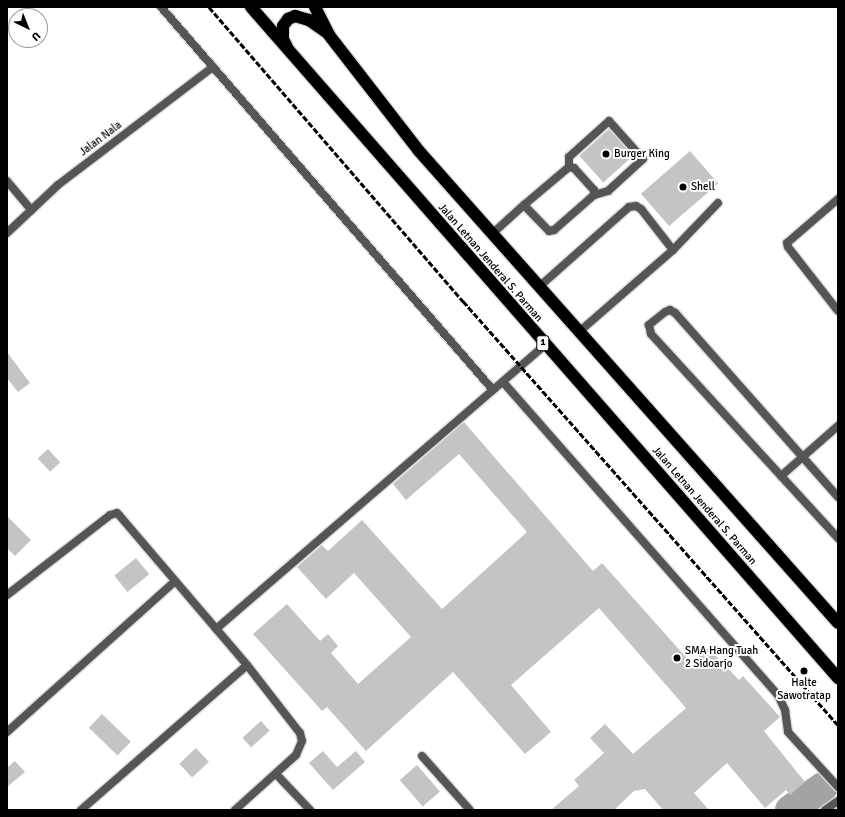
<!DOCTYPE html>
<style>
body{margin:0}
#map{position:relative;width:845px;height:817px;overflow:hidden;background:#fff;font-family:Signika,sans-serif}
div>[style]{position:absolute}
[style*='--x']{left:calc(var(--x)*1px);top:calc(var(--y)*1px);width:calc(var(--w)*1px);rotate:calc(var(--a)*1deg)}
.river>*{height:30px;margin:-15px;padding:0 15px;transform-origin:15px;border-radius:15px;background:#a3a3a3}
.building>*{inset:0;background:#c4c4c4;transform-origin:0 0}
.roads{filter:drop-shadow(1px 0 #dbdbdb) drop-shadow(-1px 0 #dbdbdb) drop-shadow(0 1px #dbdbdb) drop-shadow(0 -1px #dbdbdb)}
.lane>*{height:8px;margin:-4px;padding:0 4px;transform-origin:4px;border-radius:4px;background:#555}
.street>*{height:8px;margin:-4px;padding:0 4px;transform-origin:4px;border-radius:4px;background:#555}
.highway>*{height:12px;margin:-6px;padding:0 6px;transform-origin:6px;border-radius:6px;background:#000}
.rail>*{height:3px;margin-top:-1.5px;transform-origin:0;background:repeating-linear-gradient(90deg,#000 0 6px,transparent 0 8px)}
.dots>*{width:11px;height:11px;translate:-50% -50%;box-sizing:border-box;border:2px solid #fff;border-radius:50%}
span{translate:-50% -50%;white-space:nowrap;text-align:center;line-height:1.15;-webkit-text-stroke:4px #fff;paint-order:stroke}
.shield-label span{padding:1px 3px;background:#fff;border:1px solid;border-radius:3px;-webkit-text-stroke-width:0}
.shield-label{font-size:10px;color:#000;font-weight:700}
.street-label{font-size:11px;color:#000}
.poi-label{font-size:11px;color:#000}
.left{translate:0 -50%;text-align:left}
.frame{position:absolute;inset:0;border:8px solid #000;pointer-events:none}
.north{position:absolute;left:8px;top:8px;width:40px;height:40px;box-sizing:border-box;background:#fff;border:1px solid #999;border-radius:50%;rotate:137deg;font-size:11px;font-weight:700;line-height:16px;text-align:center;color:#000}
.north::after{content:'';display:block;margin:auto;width:14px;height:18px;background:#000;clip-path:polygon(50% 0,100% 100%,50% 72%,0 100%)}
</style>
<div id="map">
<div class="river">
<div style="--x:790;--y:810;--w:40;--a:-34.9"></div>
</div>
<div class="building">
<div style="left:609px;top:129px;width:36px;height:40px;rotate:48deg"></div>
<div style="left:690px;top:151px;width:43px;height:65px;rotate:49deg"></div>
<div style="clip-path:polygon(7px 352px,30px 383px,18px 392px,7px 378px)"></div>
<div style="clip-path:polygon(464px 422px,593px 571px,602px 563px,692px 664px,708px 648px,739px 680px,743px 676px,780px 717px,764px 731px,805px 782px,790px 795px,786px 790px,765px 808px,727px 763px,694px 793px,709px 810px,663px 810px,645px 789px,634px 791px,614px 810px,551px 810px,579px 786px,574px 780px,604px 753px,590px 738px,605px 724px,633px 754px,686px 708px,599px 608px,511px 685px,551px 732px,525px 754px,453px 672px,366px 751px,327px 707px,322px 711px,253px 634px,287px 604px,320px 641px,328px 634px,338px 646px,331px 653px,358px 684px,411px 637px,354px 573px,326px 599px,297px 567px,322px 545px,328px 551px,362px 520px,442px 609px,527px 532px,459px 454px,406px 500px,393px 484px)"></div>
<div style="left:48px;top:449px;width:18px;height:14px;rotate:47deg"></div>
<div style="clip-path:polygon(7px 516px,31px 540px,15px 556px,7px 548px)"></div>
<div style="left:136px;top:558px;width:21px;height:28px;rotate:51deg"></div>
<div style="left:102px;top:714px;width:40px;height:19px;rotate:44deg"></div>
<div style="left:261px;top:721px;width:13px;height:25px;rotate:48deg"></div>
<div style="left:196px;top:748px;width:19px;height:23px;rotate:47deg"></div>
<div style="clip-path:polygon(323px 751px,337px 767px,356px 751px,365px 762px,333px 790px,309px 763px)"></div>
<div style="clip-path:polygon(15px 761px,25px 772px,7px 787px,7px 768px)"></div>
<div style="left:417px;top:765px;width:35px;height:23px;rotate:49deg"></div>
</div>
<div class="roads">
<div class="lane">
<div style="--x:569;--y:167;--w:10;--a:-90"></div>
<div style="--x:569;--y:157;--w:54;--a:-42"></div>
<div style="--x:609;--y:121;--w:51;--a:48.2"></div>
<div style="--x:643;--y:159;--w:47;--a:137.6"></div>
<div style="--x:608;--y:191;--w:15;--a:164"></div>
<div style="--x:838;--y:199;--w:67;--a:139.2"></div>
<div style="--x:787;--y:243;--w:4;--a:76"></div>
<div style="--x:788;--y:247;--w:81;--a:52"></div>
<div style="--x:493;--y:233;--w:42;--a:-42.1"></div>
<div style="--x:524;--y:205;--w:59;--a:-40.2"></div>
<div style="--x:569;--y:167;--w:5;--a:11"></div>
<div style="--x:574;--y:168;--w:30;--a:48"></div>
<div style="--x:594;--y:190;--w:5;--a:90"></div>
<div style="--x:594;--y:195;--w:53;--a:138.8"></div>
<div style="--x:554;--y:230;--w:5;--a:169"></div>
<div style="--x:549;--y:231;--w:36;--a:-134"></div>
<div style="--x:673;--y:250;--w:65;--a:-46.2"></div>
<div style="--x:540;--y:286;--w:119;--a:-41.6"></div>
<div style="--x:629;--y:207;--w:7;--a:-8"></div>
<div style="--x:636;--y:206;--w:6;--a:31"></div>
<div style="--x:641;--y:209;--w:52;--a:52"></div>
<div style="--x:673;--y:250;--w:123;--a:138.9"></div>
<div style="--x:781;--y:476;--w:76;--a:-41.3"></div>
<div style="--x:838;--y:497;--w:246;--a:-131.5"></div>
<div style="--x:675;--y:313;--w:6;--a:-149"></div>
<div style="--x:670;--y:310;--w:5;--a:158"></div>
<div style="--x:665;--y:312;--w:21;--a:141"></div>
<div style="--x:649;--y:325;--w:9;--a:77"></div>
<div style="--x:651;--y:334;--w:277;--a:47.5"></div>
</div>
<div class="street">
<div style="--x:161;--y:7;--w:507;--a:49.08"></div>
<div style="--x:7;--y:181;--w:38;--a:50"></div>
<div style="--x:7;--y:233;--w:70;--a:-43.3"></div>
<div style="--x:58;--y:185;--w:195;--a:-37.3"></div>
<div style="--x:503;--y:382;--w:417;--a:48.7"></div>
<div style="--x:778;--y:695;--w:17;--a:65"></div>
<div style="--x:785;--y:710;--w:22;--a:82"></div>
<div style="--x:788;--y:732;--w:74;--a:47.7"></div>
<div style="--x:7;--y:595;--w:130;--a:-37.8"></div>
<div style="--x:110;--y:515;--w:7;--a:-16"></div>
<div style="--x:117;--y:513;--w:3;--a:45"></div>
<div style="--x:119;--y:515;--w:197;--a:49.5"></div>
<div style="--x:247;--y:665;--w:86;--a:52.1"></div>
<div style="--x:300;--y:733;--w:8;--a:76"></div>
<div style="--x:302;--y:741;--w:15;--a:113"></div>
<div style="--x:296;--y:755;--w:82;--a:138"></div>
<div style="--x:216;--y:629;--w:435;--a:-40.8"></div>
<div style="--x:7;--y:732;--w:226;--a:-41.9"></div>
<div style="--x:422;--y:756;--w:72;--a:48.4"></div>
<div style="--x:276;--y:774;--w:50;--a:46.6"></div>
<div style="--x:81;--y:810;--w:220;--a:-41.1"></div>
<div style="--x:825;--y:810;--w:16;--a:-35"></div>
</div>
<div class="highway">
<div style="--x:251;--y:7;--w:892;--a:48.82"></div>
<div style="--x:315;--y:7;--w:31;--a:63"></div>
<div style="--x:329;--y:35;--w:147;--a:52.2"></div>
<div style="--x:419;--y:151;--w:631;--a:48.4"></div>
<div style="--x:287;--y:47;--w:9;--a:-117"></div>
<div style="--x:283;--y:39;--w:13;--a:-90"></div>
<div style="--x:283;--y:26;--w:9;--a:-54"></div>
<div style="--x:288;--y:19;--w:8;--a:-23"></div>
<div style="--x:295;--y:16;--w:15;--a:16"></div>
<div style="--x:309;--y:20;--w:21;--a:35"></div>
</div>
</div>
<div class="rail">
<div style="--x:209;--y:7;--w:389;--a:49.2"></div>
<div style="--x:463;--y:301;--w:566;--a:48.51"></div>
</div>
<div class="dots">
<div style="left:606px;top:154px;background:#000"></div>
<div style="left:683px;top:187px;background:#000"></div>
<div style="left:677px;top:658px;background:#000"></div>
<div style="left:804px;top:671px;background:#000"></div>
</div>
<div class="shield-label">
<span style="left:543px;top:343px">1</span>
</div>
<div class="street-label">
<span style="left:101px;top:139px;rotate:-37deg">Jalan Nala</span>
<span style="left:490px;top:263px;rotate:49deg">Jalan Letnan Jenderal S. Parman</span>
<span style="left:704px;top:506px;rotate:49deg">Jalan Letnan Jenderal S. Parman</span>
</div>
<div class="poi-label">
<span class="left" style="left:614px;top:154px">Burger King</span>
<span class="left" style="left:691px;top:187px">Shell</span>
<span class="left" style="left:685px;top:658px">SMA Hang Tuah<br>2 Sidoarjo</span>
<span style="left:804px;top:690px">Halte<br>Sawotratap</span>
</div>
<div class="frame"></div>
<div class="north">U</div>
</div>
